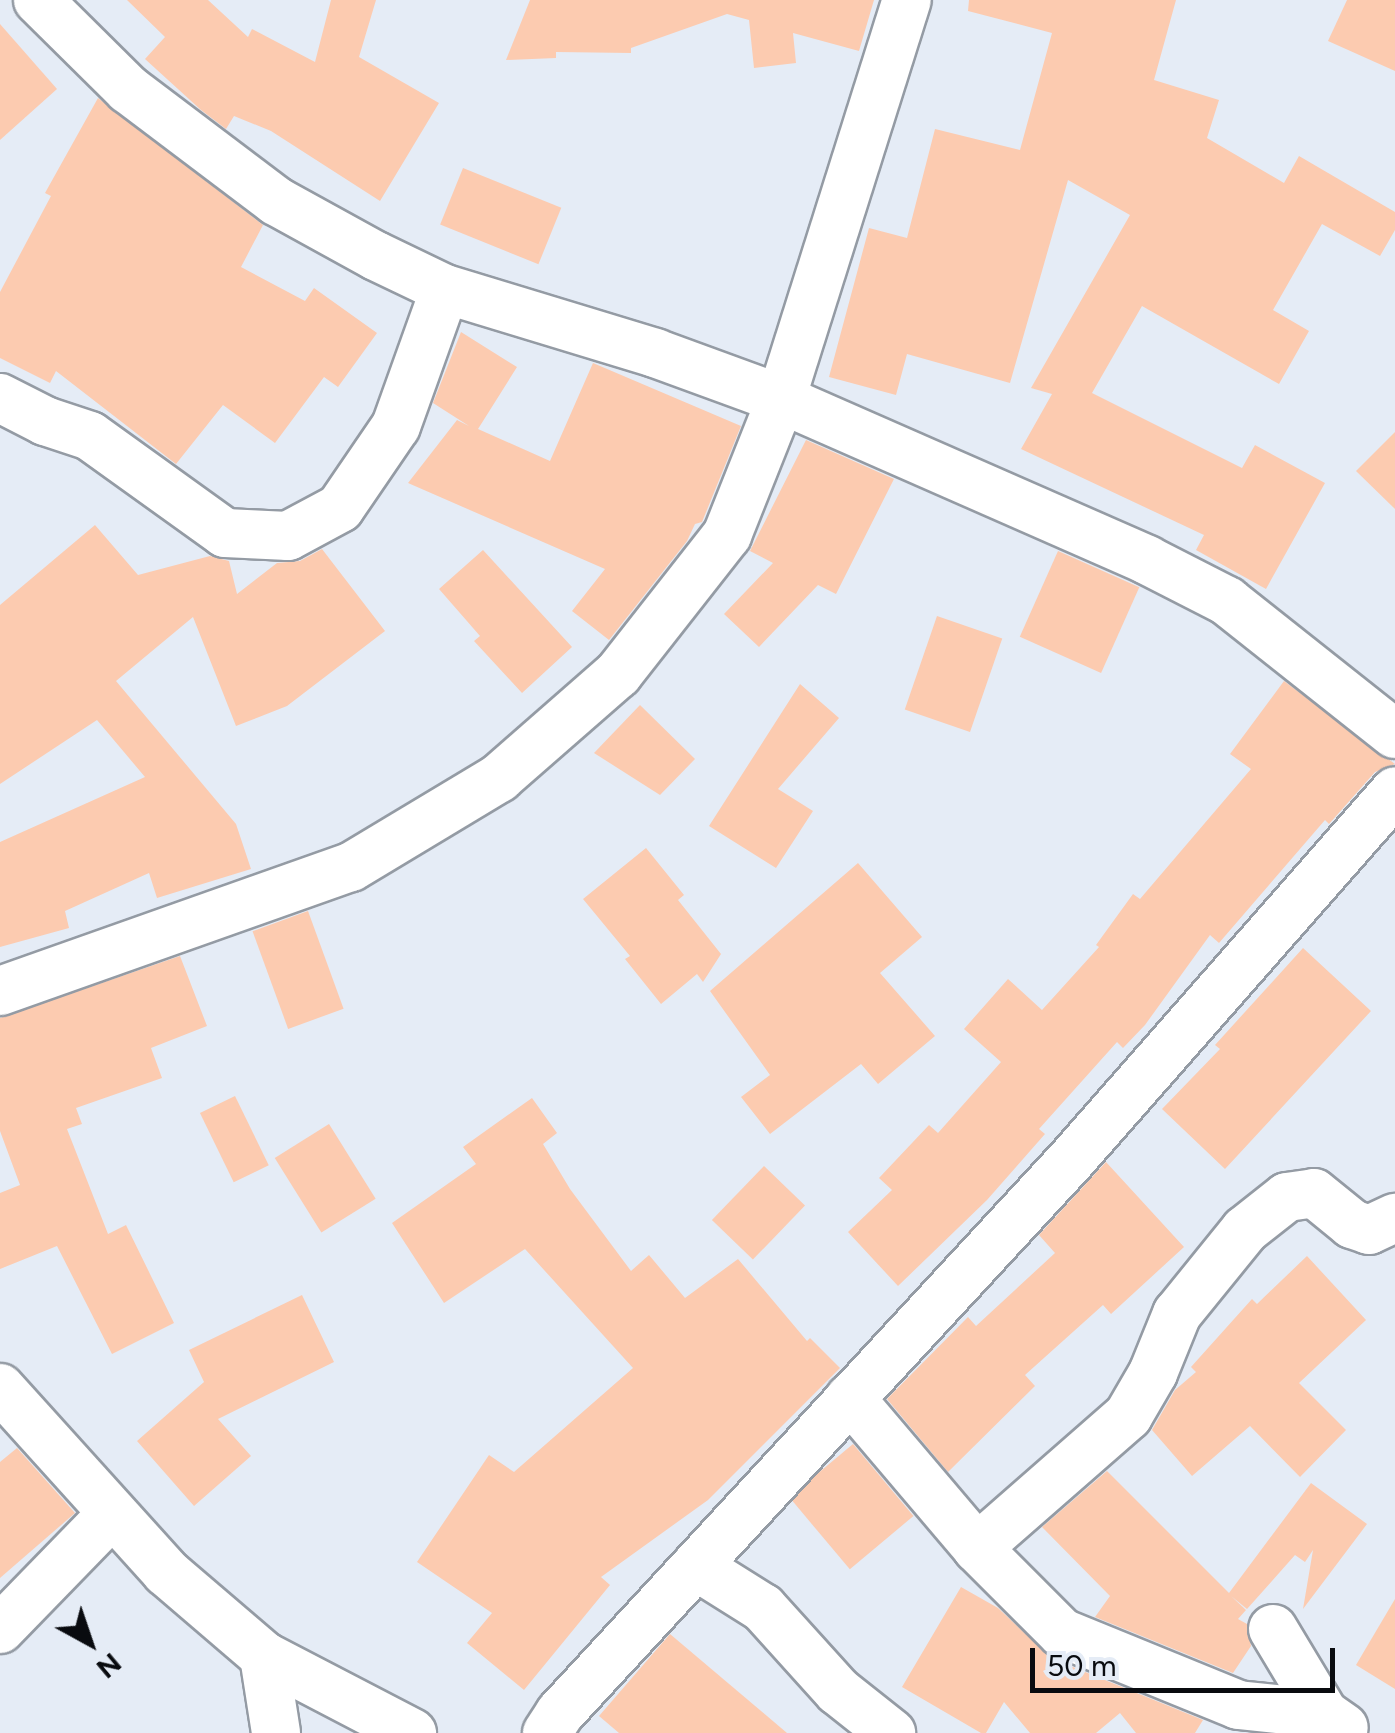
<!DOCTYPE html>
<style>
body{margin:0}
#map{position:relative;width:1395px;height:1733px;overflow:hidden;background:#e5ecf6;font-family:Figtree,sans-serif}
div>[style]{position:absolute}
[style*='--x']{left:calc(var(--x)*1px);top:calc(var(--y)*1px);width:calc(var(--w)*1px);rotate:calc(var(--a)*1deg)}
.building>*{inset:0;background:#fccbb0;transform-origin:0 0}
.roads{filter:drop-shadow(2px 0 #949ba4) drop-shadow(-2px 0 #949ba4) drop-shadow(0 2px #949ba4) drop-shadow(0 -2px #949ba4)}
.minor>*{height:48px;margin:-24px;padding:0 24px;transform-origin:24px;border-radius:24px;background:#fff}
span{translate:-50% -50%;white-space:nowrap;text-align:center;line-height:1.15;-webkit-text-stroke:8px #e5ecf6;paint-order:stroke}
.north{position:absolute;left:40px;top:1593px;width:100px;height:100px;-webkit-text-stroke:8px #e5ecf6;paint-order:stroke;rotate:140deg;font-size:28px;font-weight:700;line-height:40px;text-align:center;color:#090b0f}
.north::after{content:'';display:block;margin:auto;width:35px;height:45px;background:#090b0f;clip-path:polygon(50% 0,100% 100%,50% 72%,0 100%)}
.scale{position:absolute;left:1030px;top:1648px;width:305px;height:45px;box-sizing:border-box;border:5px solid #090b0f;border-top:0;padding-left:12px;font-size:30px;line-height:35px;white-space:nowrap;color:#090b0f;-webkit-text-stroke:8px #e5ecf6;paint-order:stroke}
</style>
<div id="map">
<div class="building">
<div style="clip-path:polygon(127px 0,208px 0,248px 37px,252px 29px,315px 62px,331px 0,376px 0,359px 57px,439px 103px,380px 201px,271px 131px,234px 116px,226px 129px,201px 110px,145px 59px,165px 37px)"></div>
<div style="clip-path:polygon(530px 0,874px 0,859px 51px,793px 33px,796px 63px,754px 68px,749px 20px,727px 14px,631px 48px,631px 53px,556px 52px,556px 58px,506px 60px)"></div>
<div style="clip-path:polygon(969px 0,1176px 0,1154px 80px,1219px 100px,1207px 138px,1284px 183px,1299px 156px,1395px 212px,1395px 230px,1380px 256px,1322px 224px,1273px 310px,1309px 331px,1279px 384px,1142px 306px,1092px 393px,1242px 468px,1255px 445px,1325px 483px,1266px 589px,1196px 550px,1204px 535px,1021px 449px,1052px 394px,1031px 388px,1130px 215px,1068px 180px,1010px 383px,907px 354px,896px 395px,829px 377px,869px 228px,907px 238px,935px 129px,1020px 150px,1052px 33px,968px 11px)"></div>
<div style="clip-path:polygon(1347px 0,1395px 0,1395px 71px,1328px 41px)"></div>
<div style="clip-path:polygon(0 24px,57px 89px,0 140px)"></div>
<div style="clip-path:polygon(98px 98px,263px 225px,241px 267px,305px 301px,314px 288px,377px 333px,338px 387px,324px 377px,275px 443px,223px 405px,176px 464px,56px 371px,50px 383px,0 358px,0 292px,51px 196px,45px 193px)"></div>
<div style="left:463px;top:168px;width:106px;height:61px;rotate:22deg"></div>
<div style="clip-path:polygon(461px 332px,517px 367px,478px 429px,550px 461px,593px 363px,741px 426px,702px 522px,695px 524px,687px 541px,609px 640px,572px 611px,605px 569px,408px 483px,457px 420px,469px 426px,433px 403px)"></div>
<div style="clip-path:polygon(1395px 432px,1395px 509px,1356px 471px)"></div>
<div style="clip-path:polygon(806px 440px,894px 479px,836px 594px,818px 585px,759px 647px,724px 614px,773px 563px,750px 551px)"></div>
<div style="clip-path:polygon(95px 525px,138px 575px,210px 556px,229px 561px,237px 594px,277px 563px,300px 561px,322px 549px,385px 631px,287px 706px,236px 726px,193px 617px,116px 681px,236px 824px,251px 869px,157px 898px,149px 873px,65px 911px,69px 928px,0 947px,0 842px,145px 777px,97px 720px,0 784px,0 605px)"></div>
<div style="clip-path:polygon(483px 550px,572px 647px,522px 693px,474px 641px,480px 636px,439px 589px)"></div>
<div style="left:1058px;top:551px;width:89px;height:94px;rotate:24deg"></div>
<div style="left:937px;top:616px;width:69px;height:99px;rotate:19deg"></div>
<div style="clip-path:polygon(1284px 681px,1395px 764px,1375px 772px,1329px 824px,1325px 820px,1219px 943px,1210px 935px,1145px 1025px,1123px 1048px,1117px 1042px,1039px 1129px,1045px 1134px,987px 1200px,898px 1286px,848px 1232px,892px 1190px,879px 1178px,929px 1125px,938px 1133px,1001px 1062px,964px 1029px,1008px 979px,1042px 1010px,1099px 947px,1096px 945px,1133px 894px,1140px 899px,1251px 769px,1230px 754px)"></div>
<div style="clip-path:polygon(800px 684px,839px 718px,778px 789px,813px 811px,776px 868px,709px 826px)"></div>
<div style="clip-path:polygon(640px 705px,695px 759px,660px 795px,594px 753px)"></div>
<div style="clip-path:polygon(646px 848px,684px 895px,678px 900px,721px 954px,703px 982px,697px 974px,661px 1004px,625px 959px,630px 956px,583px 899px)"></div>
<div style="clip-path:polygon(858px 863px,922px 937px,880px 973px,935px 1036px,878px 1084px,861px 1064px,770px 1134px,741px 1097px,770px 1075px,710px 991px)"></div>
<div style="left:308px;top:911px;width:104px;height:59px;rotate:70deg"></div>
<div style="clip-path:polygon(1303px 948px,1371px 1011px,1225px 1169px,1162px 1109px,1220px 1049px,1215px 1045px)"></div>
<div style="clip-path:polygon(180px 956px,207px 1026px,151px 1048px,162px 1078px,76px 1108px,82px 1124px,67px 1129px,108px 1234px,126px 1225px,174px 1323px,112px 1354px,57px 1246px,0 1269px,0 1193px,20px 1185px,0 1131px,0 1018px)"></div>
<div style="left:235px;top:1096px;width:77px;height:39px;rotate:64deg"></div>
<div style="clip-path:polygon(532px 1098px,557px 1133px,543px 1144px,570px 1189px,631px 1271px,649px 1255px,685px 1298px,738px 1259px,807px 1341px,810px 1338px,840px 1368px,708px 1500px,601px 1577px,610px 1585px,524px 1690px,467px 1643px,492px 1613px,417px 1562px,489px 1455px,514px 1472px,633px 1368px,525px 1249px,444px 1303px,392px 1223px,476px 1164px,463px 1147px)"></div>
<div style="left:329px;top:1124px;width:88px;height:64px;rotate:58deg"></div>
<div style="clip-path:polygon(1106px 1162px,1184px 1247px,1111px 1314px,1103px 1305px,1025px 1375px,1035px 1386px,948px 1472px,887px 1399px,968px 1317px,976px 1326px,1055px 1253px,1039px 1235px)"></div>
<div style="left:764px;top:1166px;width:57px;height:75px;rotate:44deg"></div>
<div style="clip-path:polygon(1307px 1256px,1366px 1320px,1299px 1383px,1346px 1430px,1300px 1477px,1250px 1426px,1192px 1476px,1152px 1430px,1175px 1390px,1196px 1372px,1191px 1367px,1252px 1299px,1257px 1304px)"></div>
<div style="clip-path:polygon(302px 1295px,334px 1362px,218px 1419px,251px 1456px,194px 1506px,137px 1441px,204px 1382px,189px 1350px)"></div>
<div style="left:853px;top:1444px;width:94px;height:83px;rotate:50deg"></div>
<div style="clip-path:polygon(17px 1448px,75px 1513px,0 1578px,0 1462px)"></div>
<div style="clip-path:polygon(1107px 1471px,1229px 1593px,1311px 1483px,1367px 1524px,1303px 1609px,1313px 1550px,1305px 1562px,1295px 1555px,1247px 1609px,1231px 1596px,1246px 1610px,1238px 1619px,1247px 1624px,1251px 1646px,1233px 1673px,1095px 1617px,1110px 1596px,1042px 1527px)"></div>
<div style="clip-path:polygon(961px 1587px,998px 1608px,1051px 1658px,1203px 1720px,1195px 1733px,1136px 1733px,1120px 1713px,1096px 1733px,1030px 1733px,1004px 1702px,986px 1733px,981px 1733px,902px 1687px)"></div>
<div style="clip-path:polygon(1395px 1599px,1395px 1689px,1356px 1665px)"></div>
<div style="clip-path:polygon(670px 1634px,787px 1733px,619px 1733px,599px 1716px)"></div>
</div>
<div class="roads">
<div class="minor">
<div style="--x:38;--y:0;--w:127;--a:44.7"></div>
<div style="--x:128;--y:89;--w:186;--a:37.1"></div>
<div style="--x:276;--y:201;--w:114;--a:28.8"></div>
<div style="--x:376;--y:256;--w:76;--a:25.6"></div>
<div style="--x:445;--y:289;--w:220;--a:16.9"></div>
<div style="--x:655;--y:353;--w:134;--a:20.1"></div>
<div style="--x:781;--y:399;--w:400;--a:23.7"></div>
<div style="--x:1147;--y:560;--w:90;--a:27.1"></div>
<div style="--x:1227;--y:601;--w:214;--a:38.4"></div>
<div style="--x:0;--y:398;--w:51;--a:27.1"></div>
<div style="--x:45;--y:421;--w:47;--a:18.4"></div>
<div style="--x:90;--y:436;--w:166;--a:35.7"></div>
<div style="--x:225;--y:533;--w:63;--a:2.7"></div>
<div style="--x:288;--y:536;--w:59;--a:-28.3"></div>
<div style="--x:340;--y:508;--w:99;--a:-55.7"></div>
<div style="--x:396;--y:426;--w:145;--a:-70.3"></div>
<div style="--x:0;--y:991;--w:372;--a:-19.5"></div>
<div style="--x:351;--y:867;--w:173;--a:-31"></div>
<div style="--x:499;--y:778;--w:158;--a:-41.2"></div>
<div style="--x:618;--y:674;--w:177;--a:-51.9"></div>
<div style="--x:727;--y:535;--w:146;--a:-68.3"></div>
<div style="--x:781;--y:399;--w:418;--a:-72.5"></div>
<div style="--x:0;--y:1388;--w:248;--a:47.9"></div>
<div style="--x:166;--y:1572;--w:129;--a:40.6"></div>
<div style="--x:264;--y:1656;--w:167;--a:27.5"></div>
<div style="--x:850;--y:1398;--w:197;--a:49.7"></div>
<div style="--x:977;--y:1548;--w:120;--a:45"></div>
<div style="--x:1062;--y:1633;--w:190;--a:22.2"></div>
<div style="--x:1238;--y:1705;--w:86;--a:6"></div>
<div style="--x:977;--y:1548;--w:201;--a:-41.2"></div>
<div style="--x:1128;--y:1416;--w:50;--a:-59.8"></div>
<div style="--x:1153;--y:1373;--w:64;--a:-67.9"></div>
<div style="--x:1177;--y:1314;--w:108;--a:-51"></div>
<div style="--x:1245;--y:1230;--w:53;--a:-38.2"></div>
<div style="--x:1287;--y:1197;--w:27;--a:-8"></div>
<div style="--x:1314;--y:1193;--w:49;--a:39.2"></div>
<div style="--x:1352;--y:1224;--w:18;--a:19"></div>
<div style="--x:1369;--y:1230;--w:29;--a:-25"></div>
<div style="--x:696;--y:1566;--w:79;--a:32.1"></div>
<div style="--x:763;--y:1608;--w:112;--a:47.9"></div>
<div style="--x:838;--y:1691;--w:68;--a:38.4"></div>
<div style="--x:0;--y:1629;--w:161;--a:-45.8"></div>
<div style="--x:1273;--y:1629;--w:99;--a:59"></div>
<div style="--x:1324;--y:1714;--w:24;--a:35"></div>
<div style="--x:264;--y:1656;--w:78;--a:81.1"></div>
<div style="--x:547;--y:1733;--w:24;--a:-57"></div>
<div style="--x:560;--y:1713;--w:756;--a:-47.25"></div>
<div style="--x:1073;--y:1158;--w:488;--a:-48.7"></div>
</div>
</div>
<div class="north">N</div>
<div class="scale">50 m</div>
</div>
